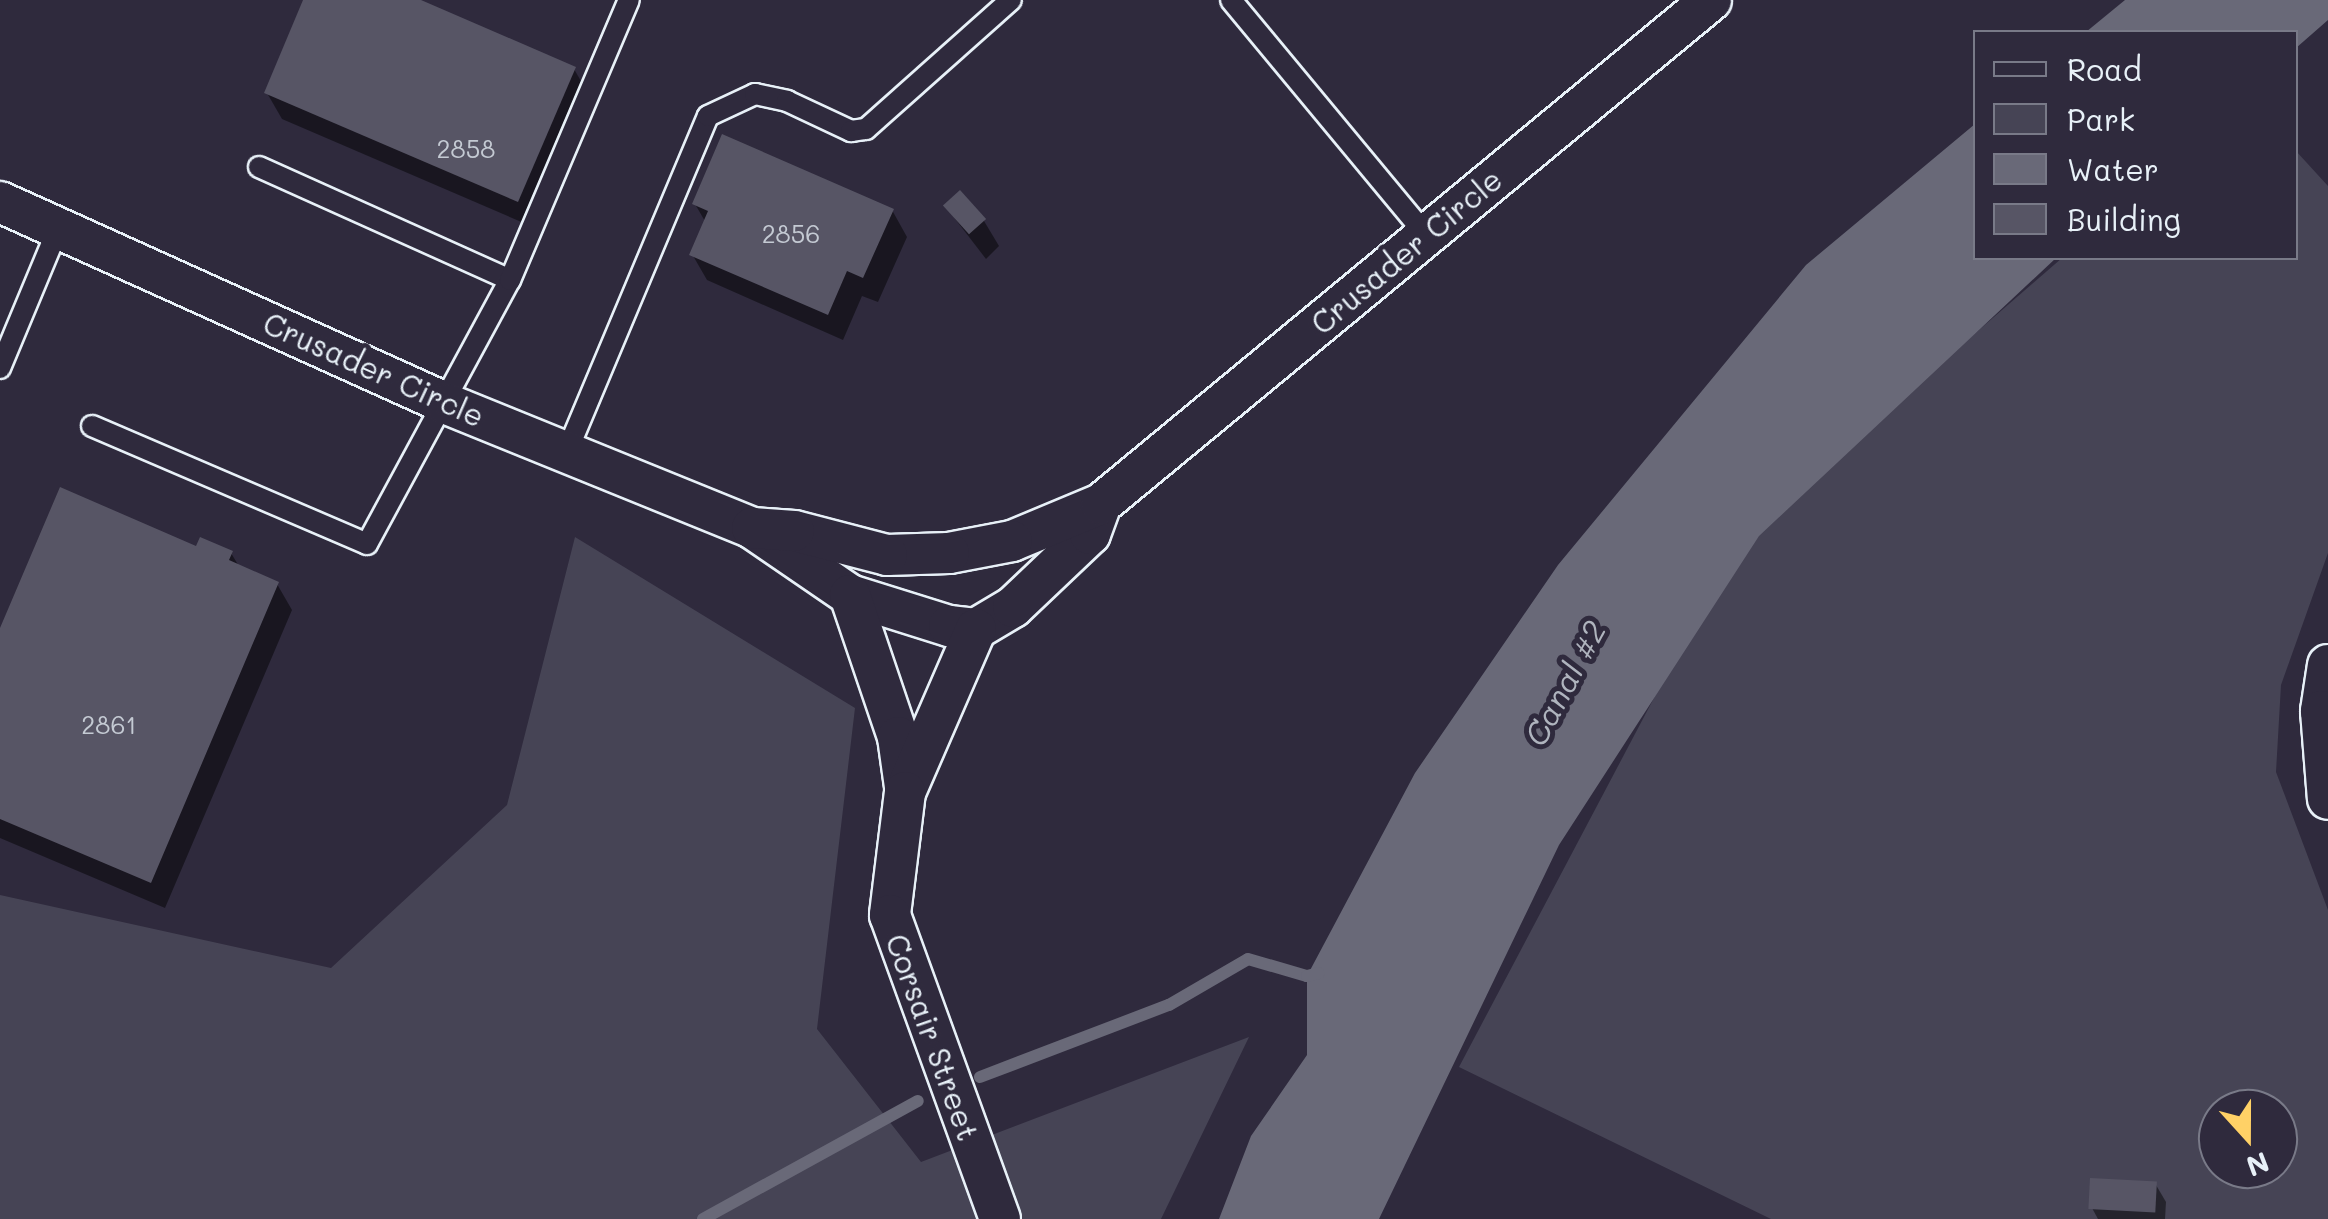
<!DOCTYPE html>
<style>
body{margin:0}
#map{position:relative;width:2328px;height:1219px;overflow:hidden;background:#2f2a3d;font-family:Mali,sans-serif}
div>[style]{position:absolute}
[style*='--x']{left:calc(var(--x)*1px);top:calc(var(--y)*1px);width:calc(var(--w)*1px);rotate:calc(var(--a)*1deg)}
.green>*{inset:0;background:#464455}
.water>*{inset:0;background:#696978}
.shadow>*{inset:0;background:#0007}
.stream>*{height:12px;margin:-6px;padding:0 6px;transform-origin:6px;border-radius:6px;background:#696978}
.building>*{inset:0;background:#575565;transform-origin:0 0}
.roads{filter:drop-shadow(2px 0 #e8f1f8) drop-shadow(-2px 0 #e8f1f8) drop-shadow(0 2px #e8f1f8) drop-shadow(0 -2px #e8f1f8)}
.service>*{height:20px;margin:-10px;padding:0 10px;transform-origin:10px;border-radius:10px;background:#2f2a3d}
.minor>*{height:40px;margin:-20px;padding:0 20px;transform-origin:20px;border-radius:20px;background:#2f2a3d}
span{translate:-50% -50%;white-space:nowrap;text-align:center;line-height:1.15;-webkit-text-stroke:10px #2f2a3d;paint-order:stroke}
.number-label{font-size:25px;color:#c4cad3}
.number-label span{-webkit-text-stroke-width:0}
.street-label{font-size:30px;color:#e8f1f8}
.water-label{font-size:32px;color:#afb4be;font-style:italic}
.legend{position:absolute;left:1973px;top:30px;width:325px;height:230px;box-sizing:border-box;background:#2f2a3d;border:2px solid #797a88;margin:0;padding:12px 18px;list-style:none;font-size:30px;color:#e8f1f8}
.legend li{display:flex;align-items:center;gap:20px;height:50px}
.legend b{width:50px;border:2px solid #797a88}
.north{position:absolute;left:2198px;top:1089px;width:100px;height:100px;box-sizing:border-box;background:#2f2a3d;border:2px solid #797a88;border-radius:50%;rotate:159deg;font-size:28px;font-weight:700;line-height:40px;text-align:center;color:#e8f1f8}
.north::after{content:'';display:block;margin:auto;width:35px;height:45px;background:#ffd166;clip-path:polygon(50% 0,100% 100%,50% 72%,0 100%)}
</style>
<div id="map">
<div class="green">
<div style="clip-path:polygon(evenodd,2296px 151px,2328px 186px,2328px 553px,2281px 685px,2276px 772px,2328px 910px,2328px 1219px,1771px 1219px,1459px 1067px,1738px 539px,2062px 258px,2296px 258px,2296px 151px,2218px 1109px,2278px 1109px,2278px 1169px,2218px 1169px,2218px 1109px)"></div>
<div style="clip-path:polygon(575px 537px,855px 708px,817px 1029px,921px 1162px,1249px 1037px,1161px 1219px,0 1219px,0 895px,331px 968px,507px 805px)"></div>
</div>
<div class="water">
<div style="clip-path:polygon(2125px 0,2328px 0,2328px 20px,2296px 48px,2296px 32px,2086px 32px)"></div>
<div style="clip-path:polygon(1975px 124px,1976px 258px,2056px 258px,1759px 536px,1559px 845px,1379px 1219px,1219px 1219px,1251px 1136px,1307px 1055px,1307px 976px,1415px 773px,1558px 565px,1806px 265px)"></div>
</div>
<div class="shadow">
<div style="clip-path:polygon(306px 0,415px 0,574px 69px,589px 95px,533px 227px,282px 119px,267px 93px)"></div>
<div style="clip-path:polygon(695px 204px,892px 210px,907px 237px,878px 302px,862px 296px,843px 340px,707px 280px,692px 254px,706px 223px)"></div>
<div style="clip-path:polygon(946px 207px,984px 221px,999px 246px,986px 259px)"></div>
<div style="clip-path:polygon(197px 549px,231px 553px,240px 568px,277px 584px,292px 610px,165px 908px,0 838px,0 634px)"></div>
<div style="clip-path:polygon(2156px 1185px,2166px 1202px,2165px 1219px,2098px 1219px,2092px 1208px)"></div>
</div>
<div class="stream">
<div style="--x:980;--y:1077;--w:202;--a:-20.9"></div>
<div style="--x:1169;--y:1005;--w:91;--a:-30.2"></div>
<div style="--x:1248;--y:959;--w:61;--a:16.1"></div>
<div style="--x:1307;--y:976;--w:12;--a:-14"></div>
<div style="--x:703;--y:1219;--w:245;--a:-28.8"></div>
</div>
<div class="building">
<div style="clip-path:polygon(303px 0,421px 0,576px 67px,518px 202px,264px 93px)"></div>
<div style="clip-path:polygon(722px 134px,894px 209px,863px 278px,847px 271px,828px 315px,689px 255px,708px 211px,692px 204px)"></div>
<div style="left:960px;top:190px;width:39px;height:23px;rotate:48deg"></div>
<div style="clip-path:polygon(60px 487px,196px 546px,200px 537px,233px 551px,229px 560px,279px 582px,151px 883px,0 819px,0 628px)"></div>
<div style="left:2090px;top:1178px;width:67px;height:31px;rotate:3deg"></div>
</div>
<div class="roads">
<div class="service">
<div style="--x:1231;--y:0;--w:305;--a:50.3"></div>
<div style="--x:259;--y:167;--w:275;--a:24.2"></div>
<div style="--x:0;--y:368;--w:154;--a:-67.4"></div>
<div style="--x:92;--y:426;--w:299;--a:23.2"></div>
<div style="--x:367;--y:544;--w:300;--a:-61.6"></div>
<div style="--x:510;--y:280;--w:304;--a:-67"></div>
<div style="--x:568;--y:449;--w:361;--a:-67.2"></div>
<div style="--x:708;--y:116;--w:52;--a:-25.1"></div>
<div style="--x:755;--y:94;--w:33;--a:12"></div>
<div style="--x:787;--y:101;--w:71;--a:25.1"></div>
<div style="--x:851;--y:131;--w:15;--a:-8"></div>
<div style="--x:866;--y:129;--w:194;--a:-41.7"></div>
</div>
<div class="minor">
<div style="--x:0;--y:202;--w:491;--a:24.3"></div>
<div style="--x:447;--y:404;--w:329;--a:22.1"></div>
<div style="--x:752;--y:528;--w:119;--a:34.4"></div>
<div style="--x:850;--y:595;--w:104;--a:17.4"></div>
<div style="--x:949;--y:626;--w:27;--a:6"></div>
<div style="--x:976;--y:629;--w:43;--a:-30.7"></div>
<div style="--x:1013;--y:607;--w:106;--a:-43.5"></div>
<div style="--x:1090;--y:534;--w:32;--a:-70"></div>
<div style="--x:1101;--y:504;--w:96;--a:157.4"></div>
<div style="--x:1012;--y:541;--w:64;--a:169.2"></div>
<div style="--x:949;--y:553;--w:62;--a:178.2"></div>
<div style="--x:887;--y:555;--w:96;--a:-165.5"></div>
<div style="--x:794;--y:531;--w:42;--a:-175.9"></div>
<div style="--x:1101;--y:504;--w:791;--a:-39.56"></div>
<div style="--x:850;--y:595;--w:150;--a:71.3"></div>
<div style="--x:898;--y:737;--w:50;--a:82"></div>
<div style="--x:976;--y:629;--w:178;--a:113.5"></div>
<div style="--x:905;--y:792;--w:124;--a:97"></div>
<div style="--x:890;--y:915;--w:323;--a:70.1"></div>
<div style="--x:2328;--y:665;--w:47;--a:98.7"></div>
<div style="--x:2321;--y:711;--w:88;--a:85.5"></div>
</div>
</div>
<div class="number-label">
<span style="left:466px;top:148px">2858</span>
<span style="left:791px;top:233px">2856</span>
<span style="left:109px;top:724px">2861</span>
</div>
<div class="street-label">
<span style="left:1406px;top:251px;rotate:-40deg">Crusader Circle</span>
<span style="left:374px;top:369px;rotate:24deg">Crusader Circle</span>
<span style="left:933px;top:1037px;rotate:70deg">Corsair Street</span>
</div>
<div class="water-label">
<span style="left:1564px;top:683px;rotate:-62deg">Canal #2</span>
</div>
<ul class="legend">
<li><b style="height:12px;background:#2f2a3d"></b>Road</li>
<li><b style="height:28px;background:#464455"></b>Park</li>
<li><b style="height:28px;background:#696978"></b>Water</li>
<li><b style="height:28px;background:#575565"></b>Building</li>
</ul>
<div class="north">N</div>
</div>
